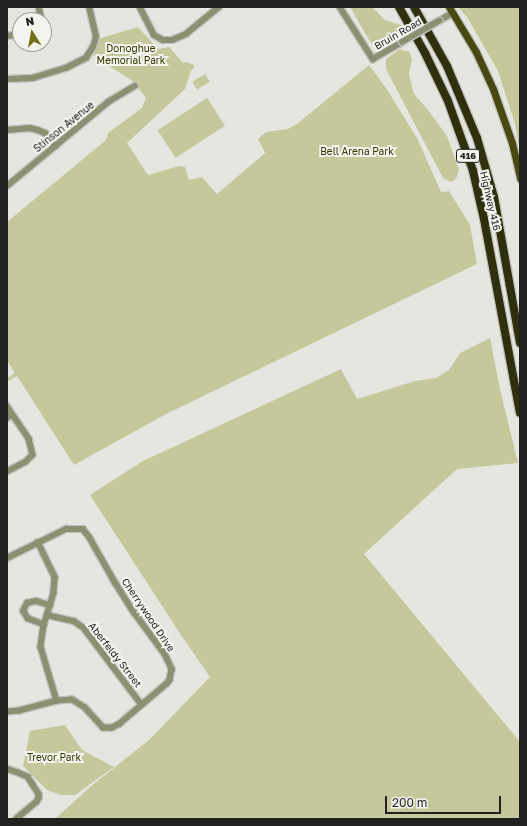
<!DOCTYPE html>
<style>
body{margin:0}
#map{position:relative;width:527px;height:826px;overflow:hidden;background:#e6e6e1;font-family:"Golos Text",sans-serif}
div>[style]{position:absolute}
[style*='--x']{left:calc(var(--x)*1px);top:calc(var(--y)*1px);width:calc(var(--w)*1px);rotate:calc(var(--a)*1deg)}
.green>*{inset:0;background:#c5c89b;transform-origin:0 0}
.roads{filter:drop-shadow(1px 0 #c3c3be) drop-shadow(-1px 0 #c3c3be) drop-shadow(0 1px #c3c3be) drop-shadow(0 -1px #c3c3be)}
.minor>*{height:5.5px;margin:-2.75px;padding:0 2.75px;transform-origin:2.75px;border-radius:2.75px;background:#8d8f73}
.major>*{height:7px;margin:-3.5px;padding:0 3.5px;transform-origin:3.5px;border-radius:3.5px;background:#474910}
.highway>*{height:8px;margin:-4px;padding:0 4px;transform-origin:4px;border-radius:4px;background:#2e2f0c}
.bridges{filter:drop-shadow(1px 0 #c3c3be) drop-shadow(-1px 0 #c3c3be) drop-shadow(0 1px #c3c3be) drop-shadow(0 -1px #c3c3be)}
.minor-bridge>*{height:5.5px;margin:-2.75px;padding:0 2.75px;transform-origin:2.75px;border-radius:2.75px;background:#8d8f73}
span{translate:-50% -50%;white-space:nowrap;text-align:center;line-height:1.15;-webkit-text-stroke:4px #f3f4ee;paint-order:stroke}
.shield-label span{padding:1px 3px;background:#f3f4ee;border:1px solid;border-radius:3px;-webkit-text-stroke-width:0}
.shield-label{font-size:9px;color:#21211f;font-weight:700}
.street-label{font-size:10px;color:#21211f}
.park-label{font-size:10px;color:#353600}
.frame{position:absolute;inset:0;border:8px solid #21211f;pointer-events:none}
.north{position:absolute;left:12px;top:12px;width:40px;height:40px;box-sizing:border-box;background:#f3f4ee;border:1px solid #9fa09b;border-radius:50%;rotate:349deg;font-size:11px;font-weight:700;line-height:16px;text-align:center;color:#21211f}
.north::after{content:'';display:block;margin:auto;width:14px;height:18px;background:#6f7116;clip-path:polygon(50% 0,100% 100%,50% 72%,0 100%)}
.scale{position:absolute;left:385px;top:796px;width:116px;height:18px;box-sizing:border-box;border:2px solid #21211f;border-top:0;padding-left:5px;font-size:12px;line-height:14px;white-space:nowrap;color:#21211f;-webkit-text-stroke:3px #f3f4ee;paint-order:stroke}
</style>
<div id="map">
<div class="green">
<div style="clip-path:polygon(350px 7px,372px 7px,385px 20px,401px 25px,403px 29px,402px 33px,396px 38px,379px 46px,372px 45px)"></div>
<div style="clip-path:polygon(458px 7px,520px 7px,520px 152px,515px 124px,498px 71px,467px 17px)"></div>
<div style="clip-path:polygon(138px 27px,158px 49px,169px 47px,183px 63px,186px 62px,194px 65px,194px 67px,191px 71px,185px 89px,127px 143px,148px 175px,179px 166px,185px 167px,189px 180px,202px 177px,217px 194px,265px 153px,258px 139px,266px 132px,288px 129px,297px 124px,369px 65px,386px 88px,417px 138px,441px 192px,449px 191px,470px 225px,477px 264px,166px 414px,74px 465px,17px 376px,7px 382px,7px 378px,15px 373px,7px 361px,7px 222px,106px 140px,108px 133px,142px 108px,146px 98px,133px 81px,96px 58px,92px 52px,98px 39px)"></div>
<div style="clip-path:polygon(400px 49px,404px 51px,409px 51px,412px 59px,409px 74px,414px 94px,428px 110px,447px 136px,459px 170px,456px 179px,451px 182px,443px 178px,386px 69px,386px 59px)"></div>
<div style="left:205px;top:74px;width:9px;height:15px;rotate:58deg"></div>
<div style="left:207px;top:98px;width:33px;height:59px;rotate:57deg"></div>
<div style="clip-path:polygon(490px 338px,500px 389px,518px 463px,457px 469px,364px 554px,520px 742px,520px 819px,55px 819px,90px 787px,149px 740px,210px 677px,181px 635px,90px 495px,143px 461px,341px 369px,357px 399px,415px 381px,436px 378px,449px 370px,460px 353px)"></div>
<div style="clip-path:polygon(65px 725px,82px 750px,114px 767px,75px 795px,61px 795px,47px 790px,23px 766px,30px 731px)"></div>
</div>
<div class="roads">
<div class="minor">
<div style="--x:39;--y:7;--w:13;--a:77"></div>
<div style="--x:140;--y:7;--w:31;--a:63"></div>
<div style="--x:154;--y:35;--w:10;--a:29"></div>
<div style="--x:163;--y:40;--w:9;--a:0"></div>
<div style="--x:172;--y:40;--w:15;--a:-23"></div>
<div style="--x:186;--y:34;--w:43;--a:-39.3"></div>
<div style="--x:340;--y:7;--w:62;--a:57.6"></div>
<div style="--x:373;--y:59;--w:34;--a:-30"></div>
<div style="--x:439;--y:21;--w:16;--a:-30"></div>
<div style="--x:7;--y:36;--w:13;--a:-9"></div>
<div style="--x:7;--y:79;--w:26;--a:-2"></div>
<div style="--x:33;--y:78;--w:34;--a:-17"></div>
<div style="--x:66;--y:68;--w:22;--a:-27"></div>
<div style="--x:86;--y:58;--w:13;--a:-58"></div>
<div style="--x:93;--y:47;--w:10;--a:-73"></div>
<div style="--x:96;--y:37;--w:31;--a:-103"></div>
<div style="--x:7;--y:130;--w:23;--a:-5"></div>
<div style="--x:30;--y:128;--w:8;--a:14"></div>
<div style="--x:38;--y:130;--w:8;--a:23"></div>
<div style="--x:45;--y:133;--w:17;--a:50"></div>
<div style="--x:7;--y:186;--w:131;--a:-39.7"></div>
<div style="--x:108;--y:102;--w:31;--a:-31"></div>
<div style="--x:7;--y:406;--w:40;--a:56"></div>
<div style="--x:29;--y:439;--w:16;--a:76"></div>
<div style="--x:33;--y:455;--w:10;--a:135"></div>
<div style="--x:26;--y:462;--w:21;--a:152"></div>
<div style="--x:7;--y:418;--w:6;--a:-31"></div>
<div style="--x:38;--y:542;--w:39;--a:64"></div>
<div style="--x:55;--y:577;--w:16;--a:94"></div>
<div style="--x:54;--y:593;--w:34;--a:107"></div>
<div style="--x:44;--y:625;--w:22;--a:98"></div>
<div style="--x:41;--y:647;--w:56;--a:73.5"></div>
<div style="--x:7;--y:558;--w:66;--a:-26.2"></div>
<div style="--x:66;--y:529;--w:17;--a:0"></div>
<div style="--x:83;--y:529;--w:11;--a:52"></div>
<div style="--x:90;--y:538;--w:51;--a:60.4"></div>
<div style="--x:115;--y:582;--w:36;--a:58"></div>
<div style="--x:134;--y:612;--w:52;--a:53.6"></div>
<div style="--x:165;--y:654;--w:17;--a:65"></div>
<div style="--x:172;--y:669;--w:11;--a:100"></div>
<div style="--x:170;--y:680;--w:5;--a:127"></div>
<div style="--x:167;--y:684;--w:62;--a:139.6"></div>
<div style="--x:120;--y:724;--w:9;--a:153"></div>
<div style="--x:112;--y:728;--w:9;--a:180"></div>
<div style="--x:103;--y:728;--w:27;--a:-132"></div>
<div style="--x:85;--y:708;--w:15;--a:-148"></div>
<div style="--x:72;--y:700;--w:15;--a:176"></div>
<div style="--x:57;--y:701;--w:38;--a:165"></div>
<div style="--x:20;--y:711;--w:13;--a:176"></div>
<div style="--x:47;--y:615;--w:28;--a:13"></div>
<div style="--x:74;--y:621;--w:12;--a:35"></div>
<div style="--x:84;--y:628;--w:96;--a:53"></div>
<div style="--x:44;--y:625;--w:17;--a:-159"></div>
<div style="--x:28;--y:619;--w:9;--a:-122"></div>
<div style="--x:23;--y:611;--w:9;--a:-63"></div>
<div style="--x:27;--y:603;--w:9;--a:-13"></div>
<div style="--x:36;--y:601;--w:15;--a:16"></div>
<div style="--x:7;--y:769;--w:10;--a:17"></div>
<div style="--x:17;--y:772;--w:12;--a:24"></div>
<div style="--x:28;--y:777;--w:20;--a:57"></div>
<div style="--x:39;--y:794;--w:4;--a:90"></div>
<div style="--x:39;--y:798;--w:4;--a:117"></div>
<div style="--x:37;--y:802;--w:26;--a:140"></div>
</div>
<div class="major">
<div style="--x:449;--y:7;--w:52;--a:59"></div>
<div style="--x:476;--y:52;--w:41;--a:65.3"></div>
<div style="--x:493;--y:89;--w:57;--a:70.6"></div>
<div style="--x:512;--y:143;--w:37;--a:77"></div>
</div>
<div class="highway">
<div style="--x:399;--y:7;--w:53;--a:60.5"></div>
<div style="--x:425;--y:53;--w:53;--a:64.4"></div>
<div style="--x:448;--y:101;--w:74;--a:70.3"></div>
<div style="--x:473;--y:171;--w:49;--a:77.1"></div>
<div style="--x:484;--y:219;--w:197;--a:79.5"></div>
<div style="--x:414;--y:7;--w:68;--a:60.8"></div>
<div style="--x:447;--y:66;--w:78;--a:67.4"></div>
<div style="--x:477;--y:138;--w:61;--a:73.9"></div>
<div style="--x:494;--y:197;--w:148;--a:79.9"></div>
</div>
</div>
<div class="bridges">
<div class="minor-bridge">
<div style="--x:402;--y:42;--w:43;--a:-29.6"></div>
</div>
</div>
<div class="shield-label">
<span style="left:468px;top:156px">416</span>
</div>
<div class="street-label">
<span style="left:398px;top:34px;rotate:-30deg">Bruin Road</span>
<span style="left:64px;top:127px;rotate:-39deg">Stinson Avenue</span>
<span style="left:490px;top:201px;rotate:77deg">Highway 416</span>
<span style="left:148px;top:615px;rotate:56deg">Cherrywood Drive</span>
<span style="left:115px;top:655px;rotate:52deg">Aberfeldy Street</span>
</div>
<div class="park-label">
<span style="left:131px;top:54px">Donoghue<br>Memorial Park</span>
<span style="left:357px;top:152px">Bell Arena Park</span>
<span style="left:54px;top:758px">Trevor Park</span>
</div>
<div class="frame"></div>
<div class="north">N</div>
<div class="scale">200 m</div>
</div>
